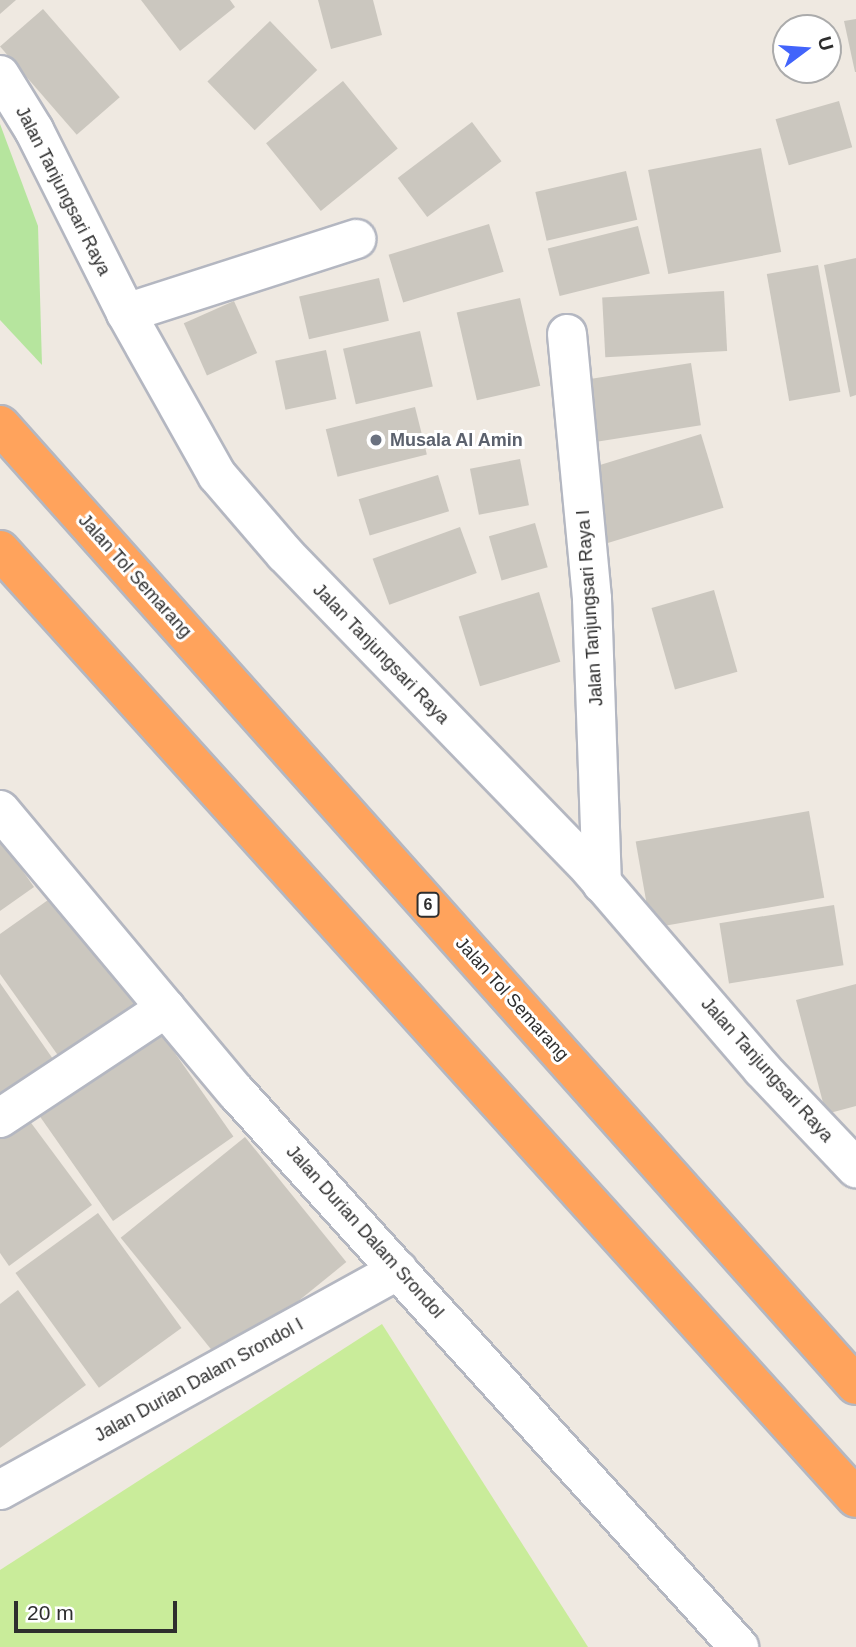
<!DOCTYPE html>
<style>
body{margin:0}
#map{position:relative;width:856px;height:1647px;overflow:hidden;background:#efe9e1;font-family:Helvetica,sans-serif}
div>[style]{position:absolute}
[style*='--x']{left:calc(var(--x)*1px);top:calc(var(--y)*1px);width:calc(var(--w)*1px);rotate:calc(var(--a)*1deg)}
.green>*{inset:0;background:#b6e59e}
.pitch>*{inset:0;background:#c9ec9a}
.building>*{inset:0;background:#cbc7bf;transform-origin:0 0}
.roads{filter:drop-shadow(2px 0 #b4b7c1) drop-shadow(-2px 0 #b4b7c1) drop-shadow(0 2px #b4b7c1) drop-shadow(0 -2px #b4b7c1)}
.minor>*{height:38px;margin:-19px;padding:0 19px;transform-origin:19px;border-radius:19px;background:#fff}
.highway>*{height:38px;margin:-19px;padding:0 19px;transform-origin:19px;border-radius:19px;background:#ffa35c}
.dots>*{width:19px;height:19px;translate:-50% -50%;box-sizing:border-box;border:4px solid #fff;border-radius:50%}
span{translate:-50% -50%;white-space:nowrap;text-align:center;line-height:1.15;-webkit-text-stroke:6px #fff;paint-order:stroke}
.shield-label span{padding:2px 5px;background:#fff;border:2px solid;border-radius:5px;-webkit-text-stroke-width:0}
.shield-label{font-size:16px;color:#2e2e2e;font-weight:700}
.street-label{font-size:18px;color:#2e2e2e}
.worship-label{font-size:18px;color:#5b616d;font-weight:700}
.left{translate:0 -50%;text-align:left}
.north{position:absolute;left:772px;top:14px;width:70px;height:70px;box-sizing:border-box;background:#fff;border:2px solid #ababab;border-radius:50%;rotate:74deg;font-size:19px;font-weight:700;line-height:28px;text-align:center;color:#2e2e2e}
.north::after{content:'';display:block;margin:auto;width:24px;height:32px;background:#4264fb;clip-path:polygon(50% 0,100% 100%,50% 72%,0 100%)}
.scale{position:absolute;left:14px;top:1601px;width:163px;height:32px;box-sizing:border-box;border:4px solid #2e2e2e;border-top:0;padding-left:9px;font-size:21px;line-height:24px;white-space:nowrap;color:#2e2e2e;-webkit-text-stroke:5px #fff;paint-order:stroke}
</style>
<div id="map">
<div class="green">
<div style="clip-path:polygon(0 124px,38px 226px,42px 365px,0 320px)"></div>
</div>
<div class="pitch">
<div style="clip-path:polygon(382px 1324px,588px 1647px,0 1647px,0 1570px)"></div>
</div>
<div class="building">
<div style="clip-path:polygon(0 0,16px 0,0 14px)"></div>
<div style="clip-path:polygon(141px 0,230px 0,235px 7px,180px 51px)"></div>
<div style="clip-path:polygon(318px 0,373px 0,382px 35px,331px 49px)"></div>
<div style="left:43px;top:9px;width:117px;height:57px;rotate:49deg"></div>
<div style="clip-path:polygon(856px 19px,856px 72px,855px 72px,844px 21px)"></div>
<div style="left:270px;top:21px;width:68px;height:87px;rotate:46deg"></div>
<div style="left:343px;top:81px;width:87px;height:99px;rotate:51deg"></div>
<div style="left:839px;top:101px;width:48px;height:66px;rotate:74deg"></div>
<div style="left:472px;top:122px;width:49px;height:93px;rotate:53deg"></div>
<div style="left:761px;top:148px;width:106px;height:115px;rotate:79deg"></div>
<div style="left:626px;top:171px;width:50px;height:93px;rotate:77deg"></div>
<div style="left:489px;top:224px;width:50px;height:105px;rotate:73deg"></div>
<div style="left:638px;top:226px;width:49px;height:93px;rotate:76deg"></div>
<div style="clip-path:polygon(856px 258px,856px 395px,850px 397px,824px 265px)"></div>
<div style="left:818px;top:265px;width:129px;height:52px;rotate:80deg"></div>
<div style="left:379px;top:278px;width:44px;height:82px;rotate:77deg"></div>
<div style="left:724px;top:291px;width:60px;height:122px;rotate:87deg"></div>
<div style="left:520px;top:298px;width:90px;height:65px;rotate:77deg"></div>
<div style="left:234px;top:301px;width:57px;height:55px;rotate:66deg"></div>
<div style="left:420px;top:331px;width:57px;height:79px;rotate:77deg"></div>
<div style="left:326px;top:350px;width:50px;height:52px;rotate:78deg"></div>
<div style="left:691px;top:363px;width:63px;height:115px;rotate:81deg"></div>
<div style="left:415px;top:407px;width:49px;height:92px;rotate:76deg"></div>
<div style="left:701px;top:434px;width:77px;height:121px;rotate:73deg"></div>
<div style="left:520px;top:459px;width:47px;height:51px;rotate:79deg"></div>
<div style="left:438px;top:475px;width:38px;height:83px;rotate:73deg"></div>
<div style="left:535px;top:523px;width:46px;height:48px;rotate:74deg"></div>
<div style="left:460px;top:527px;width:49px;height:93px;rotate:70deg"></div>
<div style="left:714px;top:590px;width:85px;height:65px;rotate:74deg"></div>
<div style="left:539px;top:592px;width:73px;height:84px;rotate:73deg"></div>
<div style="left:809px;top:811px;width:88px;height:176px;rotate:80deg"></div>
<div style="clip-path:polygon(0 838px,34px 887px,0 911px)"></div>
<div style="clip-path:polygon(65px 888px,150px 1009px,67px 1068px,0 974px,0 934px)"></div>
<div style="left:834px;top:905px;width:61px;height:116px;rotate:81deg"></div>
<div style="clip-path:polygon(0 983px,60px 1069px,0 1104px)"></div>
<div style="clip-path:polygon(856px 984px,856px 1106px,826px 1114px,796px 1000px)"></div>
<div style="left:156px;top:1026px;width:135px;height:147px;rotate:55deg"></div>
<div style="clip-path:polygon(23px 1112px,92px 1205px,9px 1266px,0 1253px,0 1129px)"></div>
<div style="left:245px;top:1137px;width:161px;height:160px;rotate:51deg"></div>
<div style="left:98px;top:1213px;width:142px;height:102px;rotate:54deg"></div>
<div style="clip-path:polygon(18px 1290px,86px 1385px,0 1448px,0 1304px)"></div>
</div>
<div class="roads">
<div class="minor">
<div style="--x:0;--y:75;--w:65;--a:58.3"></div>
<div style="--x:34;--y:130;--w:205;--a:63.3"></div>
<div style="--x:126;--y:313;--w:186;--a:60.7"></div>
<div style="--x:217;--y:475;--w:104;--a:49.3"></div>
<div style="--x:285;--y:554;--w:440;--a:45.9"></div>
<div style="--x:591;--y:870;--w:262;--a:49.3"></div>
<div style="--x:762;--y:1069;--w:137;--a:46.5"></div>
<div style="--x:126;--y:313;--w:242;--a:-17.8"></div>
<div style="--x:567;--y:334;--w:266;--a:84.6"></div>
<div style="--x:592;--y:599;--w:285;--a:88"></div>
<div style="--x:0;--y:810;--w:369;--a:50.1"></div>
<div style="--x:237;--y:1093;--w:748;--a:47.82"></div>
<div style="--x:0;--y:1118;--w:199;--a:-33.5"></div>
<div style="--x:0;--y:1490;--w:455;--a:-28.9"></div>
</div>
<div class="highway">
<div style="--x:0;--y:425;--w:1286;--a:48.28"></div>
<div style="--x:0;--y:550;--w:1277;--a:47.92"></div>
</div>
</div>
<div class="dots">
<div style="left:376px;top:440px;background:#6b7280"></div>
</div>
<div class="shield-label">
<span style="left:428px;top:905px">6</span>
</div>
<div class="street-label">
<span style="left:63px;top:191px;rotate:63deg">Jalan Tanjungsari Raya</span>
<span style="left:135px;top:576px;rotate:48deg">Jalan Tol Semarang</span>
<span style="left:590px;top:608px;rotate:-94deg">Jalan Tanjungsari Raya I</span>
<span style="left:381px;top:654px;rotate:46deg">Jalan Tanjungsari Raya</span>
<span style="left:512px;top:999px;rotate:48deg">Jalan Tol Semarang</span>
<span style="left:767px;top:1070px;rotate:48deg">Jalan Tanjungsari Raya</span>
<span style="left:365px;top:1232px;rotate:48deg">Jalan Durian Dalam Srondol</span>
<span style="left:199px;top:1380px;rotate:-29deg">Jalan Durian Dalam Srondol I</span>
</div>
<div class="worship-label">
<span class="left" style="left:390px;top:440px">Musala Al Amin</span>
</div>
<div class="north">U</div>
<div class="scale">20 m</div>
</div>
